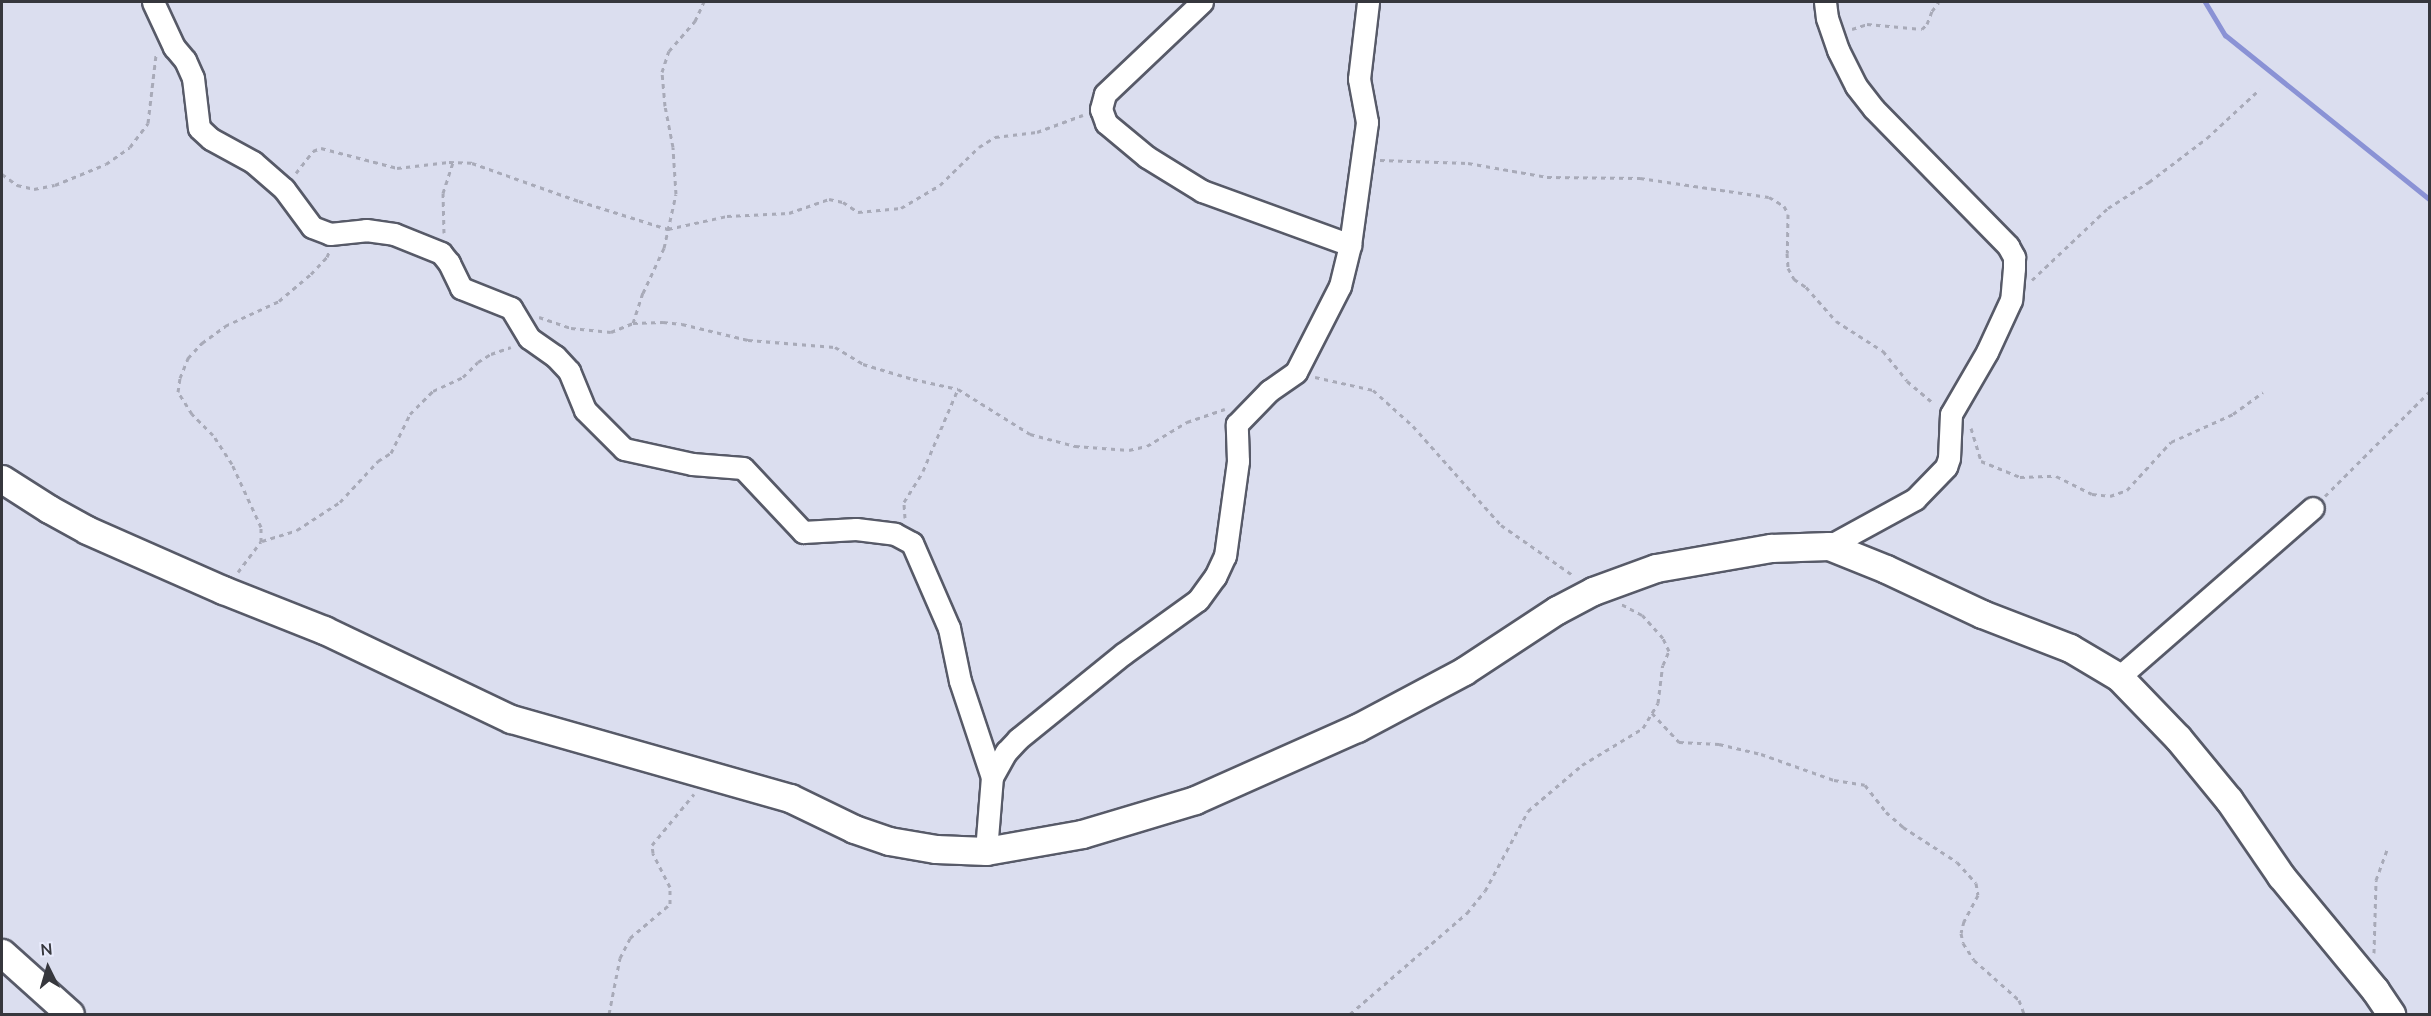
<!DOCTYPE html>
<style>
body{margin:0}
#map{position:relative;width:2431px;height:1016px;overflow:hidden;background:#dbdeef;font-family:"Nunito Sans",sans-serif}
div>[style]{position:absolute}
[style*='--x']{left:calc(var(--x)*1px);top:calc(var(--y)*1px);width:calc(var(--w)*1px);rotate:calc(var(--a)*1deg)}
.stream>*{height:5px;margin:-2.5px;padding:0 2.5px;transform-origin:2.5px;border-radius:2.5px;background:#8a92d5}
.path>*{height:3px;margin-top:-1.5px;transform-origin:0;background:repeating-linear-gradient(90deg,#a8aab8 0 4.5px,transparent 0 9px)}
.roads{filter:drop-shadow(2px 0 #575a68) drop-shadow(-2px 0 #575a68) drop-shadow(0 2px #575a68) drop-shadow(0 -2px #575a68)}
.minor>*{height:21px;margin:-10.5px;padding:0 10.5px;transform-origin:10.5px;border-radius:10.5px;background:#fff}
.tertiary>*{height:27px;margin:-13.5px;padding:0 13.5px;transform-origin:13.5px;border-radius:13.5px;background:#fff}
span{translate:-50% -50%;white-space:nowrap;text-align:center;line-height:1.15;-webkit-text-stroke:4.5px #e8ebfc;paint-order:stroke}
.frame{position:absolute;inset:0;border:3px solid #36373d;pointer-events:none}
.north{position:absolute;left:18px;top:938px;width:60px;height:60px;-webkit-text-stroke:4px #e8ebfc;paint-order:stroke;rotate:355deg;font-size:16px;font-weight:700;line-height:24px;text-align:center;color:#36373d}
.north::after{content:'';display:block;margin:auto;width:21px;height:27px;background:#36373d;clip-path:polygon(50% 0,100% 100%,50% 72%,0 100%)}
</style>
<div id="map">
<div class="stream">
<div style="--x:2205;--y:2;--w:39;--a:59"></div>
<div style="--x:2225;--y:35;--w:263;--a:38.8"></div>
</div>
<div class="path">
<div style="--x:1852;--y:29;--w:16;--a:-18"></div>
<div style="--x:1867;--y:24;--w:55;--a:5.2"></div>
<div style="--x:1922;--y:29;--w:7;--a:-45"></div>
<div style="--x:1927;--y:24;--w:14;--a:-69"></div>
<div style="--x:1932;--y:11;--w:11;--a:-52"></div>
<div style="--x:1380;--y:160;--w:88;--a:2"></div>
<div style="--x:1468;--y:163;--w:80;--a:10"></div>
<div style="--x:1547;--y:177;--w:93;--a:0.6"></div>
<div style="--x:1640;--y:178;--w:130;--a:8.4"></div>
<div style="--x:1769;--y:197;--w:17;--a:31"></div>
<div style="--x:1784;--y:206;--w:9;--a:63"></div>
<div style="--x:1788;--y:214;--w:39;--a:91"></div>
<div style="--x:1787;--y:253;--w:15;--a:86"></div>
<div style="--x:1788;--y:268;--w:13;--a:61"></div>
<div style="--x:1794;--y:279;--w:14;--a:34"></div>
<div style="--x:1806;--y:287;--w:45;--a:48.6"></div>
<div style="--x:1836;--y:321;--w:56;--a:32.6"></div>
<div style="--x:1883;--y:351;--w:38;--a:51"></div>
<div style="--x:1907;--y:381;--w:35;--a:40"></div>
<div style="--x:296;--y:173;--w:28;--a:-52"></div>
<div style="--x:313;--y:151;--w:9;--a:-21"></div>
<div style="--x:321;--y:148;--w:79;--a:14.7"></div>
<div style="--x:397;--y:168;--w:52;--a:-6.6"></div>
<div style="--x:449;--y:162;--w:23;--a:2"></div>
<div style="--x:472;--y:163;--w:114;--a:19.6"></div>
<div style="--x:579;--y:201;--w:93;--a:17.5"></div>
<div style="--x:668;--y:229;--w:60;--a:-12.4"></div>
<div style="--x:727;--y:216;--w:62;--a:-2.8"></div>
<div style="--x:789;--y:213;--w:42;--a:-19.3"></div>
<div style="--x:829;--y:199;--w:14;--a:12"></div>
<div style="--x:843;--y:202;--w:18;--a:34"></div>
<div style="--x:858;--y:212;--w:43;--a:-5.3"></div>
<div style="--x:901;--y:208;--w:45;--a:-30.5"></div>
<div style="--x:940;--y:185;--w:54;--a:-44.3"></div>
<div style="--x:979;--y:147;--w:19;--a:-32"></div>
<div style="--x:995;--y:137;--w:42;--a:-6.8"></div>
<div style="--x:1037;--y:132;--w:49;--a:-20.3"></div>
<div style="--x:2;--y:174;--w:19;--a:36"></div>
<div style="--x:17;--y:185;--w:17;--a:13"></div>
<div style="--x:34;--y:189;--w:21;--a:-11"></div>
<div style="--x:55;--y:185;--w:55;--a:-22.4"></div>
<div style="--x:106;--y:164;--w:29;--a:-35"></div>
<div style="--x:130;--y:147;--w:30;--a:-53"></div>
<div style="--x:148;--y:123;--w:68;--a:-83.3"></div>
<div style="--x:444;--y:233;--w:40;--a:-91.4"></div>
<div style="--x:443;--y:193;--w:33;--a:-72"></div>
<div style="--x:2032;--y:280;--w:105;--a:-43.5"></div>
<div style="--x:2108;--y:208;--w:49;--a:-32.4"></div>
<div style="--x:2149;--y:182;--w:73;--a:-37.2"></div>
<div style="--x:2207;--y:138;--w:72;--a:-42.8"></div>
<div style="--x:539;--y:317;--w:34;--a:19"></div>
<div style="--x:571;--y:328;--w:40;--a:5.7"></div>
<div style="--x:611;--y:332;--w:24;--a:-22"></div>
<div style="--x:633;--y:323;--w:30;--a:-2"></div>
<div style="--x:663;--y:322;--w:19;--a:6"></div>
<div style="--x:682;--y:324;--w:68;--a:13.6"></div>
<div style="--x:748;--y:340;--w:87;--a:4.6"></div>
<div style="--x:835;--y:347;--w:33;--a:31"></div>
<div style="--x:863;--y:364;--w:52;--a:16.7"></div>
<div style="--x:913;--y:379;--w:46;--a:12.5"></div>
<div style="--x:958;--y:389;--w:85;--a:32"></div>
<div style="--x:1030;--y:434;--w:47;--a:14.9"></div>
<div style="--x:1075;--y:446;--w:54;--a:4.2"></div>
<div style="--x:1129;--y:450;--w:18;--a:-13"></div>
<div style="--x:1147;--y:446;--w:47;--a:-31"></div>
<div style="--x:1187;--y:422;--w:40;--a:-18.9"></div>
<div style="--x:633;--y:323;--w:32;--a:-72"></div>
<div style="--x:643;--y:293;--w:50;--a:-65"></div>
<div style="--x:664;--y:248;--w:55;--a:-77.5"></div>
<div style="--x:676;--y:194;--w:47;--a:-93.7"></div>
<div style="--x:673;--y:147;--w:42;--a:-101"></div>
<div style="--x:665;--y:106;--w:34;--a:-95"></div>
<div style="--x:662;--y:72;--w:22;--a:-72"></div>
<div style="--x:669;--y:51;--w:40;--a:-49"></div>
<div style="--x:695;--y:21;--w:21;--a:-65"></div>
<div style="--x:1315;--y:377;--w:59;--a:12.6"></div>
<div style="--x:1373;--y:390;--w:54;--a:42"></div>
<div style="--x:1413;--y:426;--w:132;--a:48.4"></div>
<div style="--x:1501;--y:525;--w:89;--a:34.9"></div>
<div style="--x:1971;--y:428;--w:34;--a:73"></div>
<div style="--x:1981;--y:461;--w:42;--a:22.3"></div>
<div style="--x:2020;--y:477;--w:36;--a:-2"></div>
<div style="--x:2056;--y:476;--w:40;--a:26.6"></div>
<div style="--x:2092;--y:494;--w:18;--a:6"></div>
<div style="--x:2110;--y:496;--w:18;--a:-19"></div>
<div style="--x:2127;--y:490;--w:65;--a:-47.5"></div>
<div style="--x:2171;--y:442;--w:68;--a:-24.3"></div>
<div style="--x:2233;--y:414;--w:37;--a:-36"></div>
<div style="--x:2325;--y:496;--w:148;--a:-45"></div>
<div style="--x:905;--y:518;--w:16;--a:-94"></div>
<div style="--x:904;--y:502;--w:36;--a:-58"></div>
<div style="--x:923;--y:471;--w:89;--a:-66.9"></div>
<div style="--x:262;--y:541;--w:37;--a:-17"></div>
<div style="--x:297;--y:530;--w:51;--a:-33.1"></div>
<div style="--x:340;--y:502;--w:56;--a:-47.2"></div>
<div style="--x:378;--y:461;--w:15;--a:-32"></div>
<div style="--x:391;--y:453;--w:43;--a:-64"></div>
<div style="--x:410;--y:414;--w:33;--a:-45"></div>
<div style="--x:433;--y:391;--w:33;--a:-25"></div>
<div style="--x:463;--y:377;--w:21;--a:-45"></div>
<div style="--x:478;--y:362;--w:15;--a:-32"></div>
<div style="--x:491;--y:354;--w:21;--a:-19"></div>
<div style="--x:238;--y:572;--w:38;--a:-53"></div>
<div style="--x:261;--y:542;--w:15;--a:-90"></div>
<div style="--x:261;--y:527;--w:69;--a:-114.7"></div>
<div style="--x:232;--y:464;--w:35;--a:-123"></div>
<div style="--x:213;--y:435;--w:30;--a:-135"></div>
<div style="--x:192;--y:414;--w:26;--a:-122"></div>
<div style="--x:178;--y:392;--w:14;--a:-82"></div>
<div style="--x:180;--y:378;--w:22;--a:-68"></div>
<div style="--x:188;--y:358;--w:21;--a:-47"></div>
<div style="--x:202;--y:343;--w:29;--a:-36"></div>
<div style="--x:225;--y:326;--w:60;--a:-24.8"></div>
<div style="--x:279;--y:301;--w:42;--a:-40.2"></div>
<div style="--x:311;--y:274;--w:23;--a:-47"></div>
<div style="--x:327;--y:257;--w:5;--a:-68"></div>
<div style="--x:1652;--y:713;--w:40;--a:47"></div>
<div style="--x:1679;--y:742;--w:40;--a:2.9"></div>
<div style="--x:1719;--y:744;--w:43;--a:13.4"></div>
<div style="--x:1761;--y:754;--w:77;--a:19.6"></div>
<div style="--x:1834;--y:780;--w:31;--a:9"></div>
<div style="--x:1865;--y:785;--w:34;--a:52"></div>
<div style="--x:1886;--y:812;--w:23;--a:41"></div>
<div style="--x:1903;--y:827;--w:64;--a:32.9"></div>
<div style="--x:1957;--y:862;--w:28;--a:48"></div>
<div style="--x:1976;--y:883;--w:12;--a:81"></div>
<div style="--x:1978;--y:895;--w:30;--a:118"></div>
<div style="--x:1964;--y:921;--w:12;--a:104"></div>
<div style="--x:1961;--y:933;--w:10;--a:79"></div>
<div style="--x:1963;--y:943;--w:20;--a:57"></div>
<div style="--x:1974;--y:960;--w:60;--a:41.6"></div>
<div style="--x:2019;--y:1000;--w:15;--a:70"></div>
<div style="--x:2374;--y:953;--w:73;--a:-88.4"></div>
<div style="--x:2376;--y:880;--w:32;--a:-70"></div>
<div style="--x:609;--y:1014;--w:57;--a:-78.9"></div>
<div style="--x:620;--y:958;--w:22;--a:-63"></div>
<div style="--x:630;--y:938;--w:52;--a:-40.4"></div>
<div style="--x:670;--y:904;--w:17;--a:-90"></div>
<div style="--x:670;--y:887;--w:38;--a:-117"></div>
<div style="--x:653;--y:853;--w:8;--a:-97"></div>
<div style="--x:652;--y:845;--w:66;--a:-50.5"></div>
<div style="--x:1350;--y:1014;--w:155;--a:-40.8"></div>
<div style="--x:1467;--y:913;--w:28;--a:-51"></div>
<div style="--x:1485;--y:891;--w:91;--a:-61.7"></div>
<div style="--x:1528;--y:811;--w:71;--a:-40.4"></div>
<div style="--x:1582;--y:765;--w:71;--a:-31.2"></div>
<div style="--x:1643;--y:728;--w:29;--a:-59"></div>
<div style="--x:1658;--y:703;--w:38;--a:-83"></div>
<div style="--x:1663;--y:665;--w:15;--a:-67"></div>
<div style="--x:1669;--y:651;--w:14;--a:-115"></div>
<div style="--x:1663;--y:638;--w:31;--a:-132"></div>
<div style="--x:1642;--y:615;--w:24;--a:-152"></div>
</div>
<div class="roads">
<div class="minor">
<div style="--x:153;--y:2;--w:50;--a:65"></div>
<div style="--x:174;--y:47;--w:17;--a:50"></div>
<div style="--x:185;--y:60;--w:20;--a:66"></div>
<div style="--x:193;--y:78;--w:50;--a:83.2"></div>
<div style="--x:199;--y:128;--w:16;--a:43"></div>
<div style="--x:211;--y:139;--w:48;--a:28.7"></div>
<div style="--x:253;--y:162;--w:41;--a:41.1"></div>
<div style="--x:284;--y:189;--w:47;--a:53.6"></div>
<div style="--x:312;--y:227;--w:19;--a:21"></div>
<div style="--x:330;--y:234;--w:36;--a:-6"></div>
<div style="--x:366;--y:230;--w:28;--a:8"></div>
<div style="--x:394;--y:234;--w:51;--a:22"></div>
<div style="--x:441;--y:253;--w:13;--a:51"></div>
<div style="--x:449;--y:263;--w:28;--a:64"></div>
<div style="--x:461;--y:288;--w:54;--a:21.8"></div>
<div style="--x:511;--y:308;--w:35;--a:59"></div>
<div style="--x:529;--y:338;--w:32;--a:35"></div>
<div style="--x:555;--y:356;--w:21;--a:47"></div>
<div style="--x:569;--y:371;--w:42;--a:67.7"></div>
<div style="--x:585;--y:410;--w:55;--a:45"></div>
<div style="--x:624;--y:449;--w:70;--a:12.4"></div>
<div style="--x:692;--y:464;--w:51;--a:4.5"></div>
<div style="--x:743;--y:468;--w:88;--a:46.8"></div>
<div style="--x:803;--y:532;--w:53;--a:-3.2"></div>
<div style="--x:856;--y:529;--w:39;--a:7"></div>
<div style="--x:895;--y:534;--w:19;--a:28"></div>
<div style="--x:912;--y:543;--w:93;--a:66.5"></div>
<div style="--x:949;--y:628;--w:54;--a:78.3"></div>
<div style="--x:960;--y:681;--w:101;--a:71.6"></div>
<div style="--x:1202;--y:2;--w:134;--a:136.5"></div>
<div style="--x:1105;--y:94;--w:16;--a:105"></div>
<div style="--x:1101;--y:109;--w:15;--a:70"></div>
<div style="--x:1106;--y:123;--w:53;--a:39.7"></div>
<div style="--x:1147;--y:157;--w:65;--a:31.7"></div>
<div style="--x:1202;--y:191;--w:158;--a:20"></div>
<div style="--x:1825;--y:2;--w:16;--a:83"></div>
<div style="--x:1827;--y:18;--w:34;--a:71"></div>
<div style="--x:1838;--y:50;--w:40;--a:63.4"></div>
<div style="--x:1856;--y:86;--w:29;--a:52"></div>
<div style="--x:1874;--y:109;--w:192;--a:45.6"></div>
<div style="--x:2008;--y:246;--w:13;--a:61"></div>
<div style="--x:2014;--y:257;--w:11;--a:90"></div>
<div style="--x:2014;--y:268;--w:32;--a:95"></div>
<div style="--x:2011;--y:300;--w:57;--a:114.8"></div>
<div style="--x:1987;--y:352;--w:72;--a:120.1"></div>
<div style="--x:1951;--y:414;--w:44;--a:92.6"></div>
<div style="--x:1949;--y:458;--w:9;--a:108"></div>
<div style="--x:1946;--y:467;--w:45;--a:134.1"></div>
<div style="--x:1915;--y:499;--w:98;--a:151.3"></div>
<div style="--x:2119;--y:677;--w:257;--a:-41.1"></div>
<div style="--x:986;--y:851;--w:74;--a:-85.4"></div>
<div style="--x:992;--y:777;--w:29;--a:-61"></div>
<div style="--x:1006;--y:752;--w:18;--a:-47"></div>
<div style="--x:1018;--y:739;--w:135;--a:-39"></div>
<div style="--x:1123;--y:654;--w:92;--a:-35.8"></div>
<div style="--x:1198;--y:600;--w:29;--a:-54"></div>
<div style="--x:1215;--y:577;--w:23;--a:-65"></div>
<div style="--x:1225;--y:556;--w:96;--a:-82.2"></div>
<div style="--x:1238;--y:461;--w:37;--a:-92"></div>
<div style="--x:1237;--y:424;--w:46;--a:-45.9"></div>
<div style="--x:1269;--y:391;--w:33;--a:-35"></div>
<div style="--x:1296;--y:372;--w:97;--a:-62.9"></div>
<div style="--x:1340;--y:286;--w:42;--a:-76.3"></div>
<div style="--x:1350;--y:245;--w:124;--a:-82.1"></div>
<div style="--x:1367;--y:122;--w:44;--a:-100.5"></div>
<div style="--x:1359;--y:79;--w:78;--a:-83.3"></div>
</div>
<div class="tertiary">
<div style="--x:2;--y:479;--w:56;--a:32.6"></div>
<div style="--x:49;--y:509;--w:43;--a:28.9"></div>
<div style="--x:87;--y:530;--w:149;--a:23.8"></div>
<div style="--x:223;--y:590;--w:109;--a:21.6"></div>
<div style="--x:324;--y:630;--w:207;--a:25.5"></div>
<div style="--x:511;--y:719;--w:290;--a:15.8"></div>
<div style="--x:790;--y:798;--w:71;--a:25.8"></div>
<div style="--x:854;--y:829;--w:37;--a:19"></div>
<div style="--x:889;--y:841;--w:48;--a:9.7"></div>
<div style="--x:936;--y:849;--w:50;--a:2.3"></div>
<div style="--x:986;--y:851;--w:97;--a:-10"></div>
<div style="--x:1082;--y:834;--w:118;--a:-16.7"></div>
<div style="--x:1195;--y:800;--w:177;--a:-24"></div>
<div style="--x:1357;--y:728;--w:121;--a:-28"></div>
<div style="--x:1464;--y:671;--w:111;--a:-33.3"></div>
<div style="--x:1557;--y:610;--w:41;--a:-27.8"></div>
<div style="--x:1593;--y:591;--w:67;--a:-20.1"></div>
<div style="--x:1656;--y:568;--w:117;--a:-9.9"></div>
<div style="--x:1771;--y:548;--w:58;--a:-2"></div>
<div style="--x:1829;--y:546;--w:61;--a:22"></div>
<div style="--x:1886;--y:569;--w:106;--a:25.1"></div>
<div style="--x:1982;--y:614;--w:94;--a:21.1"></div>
<div style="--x:2070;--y:648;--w:57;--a:30.6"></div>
<div style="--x:2119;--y:677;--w:85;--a:46"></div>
<div style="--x:2178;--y:738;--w:80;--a:50.6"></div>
<div style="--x:2229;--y:800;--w:92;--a:55.6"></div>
<div style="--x:2281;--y:876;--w:148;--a:50.5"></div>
<div style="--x:2375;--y:990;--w:29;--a:56"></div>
<div style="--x:2;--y:953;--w:91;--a:41.9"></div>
</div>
</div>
<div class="frame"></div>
<div class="north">N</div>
</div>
